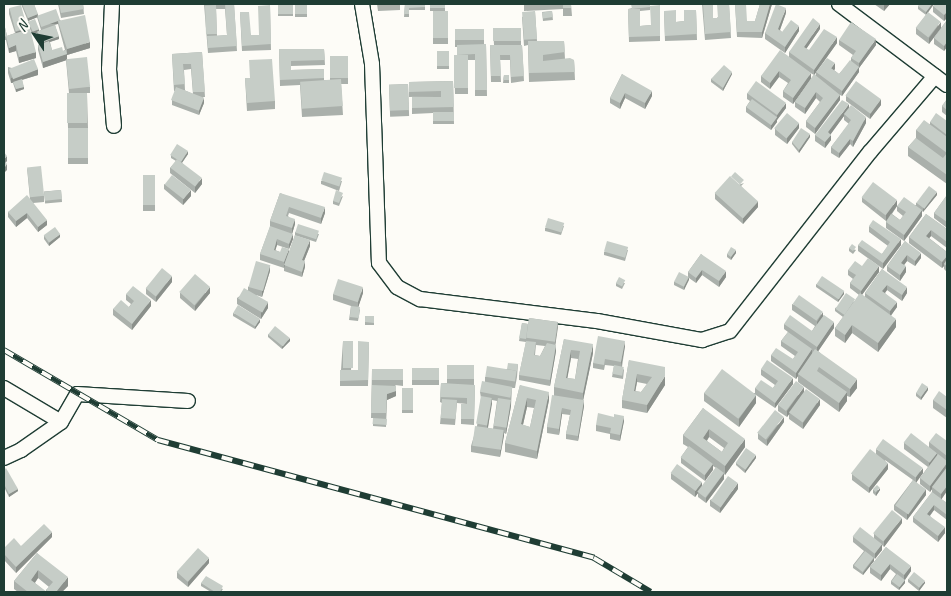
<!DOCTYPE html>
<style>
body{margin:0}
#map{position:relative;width:951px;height:596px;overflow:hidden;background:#fdfcf7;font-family:Caveat,sans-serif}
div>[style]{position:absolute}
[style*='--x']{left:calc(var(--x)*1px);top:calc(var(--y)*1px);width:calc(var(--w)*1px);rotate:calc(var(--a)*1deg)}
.roads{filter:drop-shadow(1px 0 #1f3d34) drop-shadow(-1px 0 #1f3d34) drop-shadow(0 1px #1f3d34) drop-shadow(0 -1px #1f3d34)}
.street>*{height:14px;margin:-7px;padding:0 7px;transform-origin:7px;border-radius:7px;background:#fdfcf7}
.rail>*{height:5.5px;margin-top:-2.75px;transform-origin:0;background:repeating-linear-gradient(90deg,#fdfcf7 0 11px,#1f3d34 0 22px);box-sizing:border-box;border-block:1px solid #1f3d34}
.wall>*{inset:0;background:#aab0ab;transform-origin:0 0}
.shaded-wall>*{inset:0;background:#8b908b;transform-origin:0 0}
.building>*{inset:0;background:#c6cdc7;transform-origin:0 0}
span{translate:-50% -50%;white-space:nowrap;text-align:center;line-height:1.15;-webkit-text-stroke:4.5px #fdfcf7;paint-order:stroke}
.frame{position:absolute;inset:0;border:5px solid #1f3d34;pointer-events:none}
.north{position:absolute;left:10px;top:10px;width:50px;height:50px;-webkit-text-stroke:4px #fdfcf7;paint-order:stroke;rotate:304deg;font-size:14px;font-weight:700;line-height:20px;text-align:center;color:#1f3d34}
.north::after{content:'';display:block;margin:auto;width:18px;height:22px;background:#1f3d34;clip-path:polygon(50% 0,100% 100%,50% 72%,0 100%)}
</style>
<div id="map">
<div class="roads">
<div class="street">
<div style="--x:112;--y:4;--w:65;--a:92.6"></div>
<div style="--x:109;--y:69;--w:57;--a:85"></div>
<div style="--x:362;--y:4;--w:61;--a:80.5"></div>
<div style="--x:372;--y:64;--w:199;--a:88"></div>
<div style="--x:379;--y:263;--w:30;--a:53"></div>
<div style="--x:397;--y:287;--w:26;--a:28"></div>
<div style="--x:420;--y:299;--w:178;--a:7.1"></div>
<div style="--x:597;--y:321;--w:107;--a:10.3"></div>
<div style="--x:702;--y:340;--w:29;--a:-18"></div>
<div style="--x:730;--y:331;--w:227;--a:-52"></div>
<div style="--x:870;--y:152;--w:100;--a:-49.5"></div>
<div style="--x:839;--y:4;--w:135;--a:36.9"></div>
<div style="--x:4;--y:388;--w:66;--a:30.8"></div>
<div style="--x:4;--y:458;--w:19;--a:-25"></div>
<div style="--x:21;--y:450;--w:49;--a:-35"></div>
<div style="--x:61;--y:422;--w:32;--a:-60"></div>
<div style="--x:77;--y:394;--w:111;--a:3.6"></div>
</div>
</div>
<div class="rail">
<div style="--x:4;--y:350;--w:178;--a:30.3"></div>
<div style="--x:158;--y:440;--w:452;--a:15.1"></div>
<div style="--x:594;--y:558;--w:66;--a:30.8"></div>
</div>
<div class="wall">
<div style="clip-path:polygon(evenodd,21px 4px,34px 4px,38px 16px,60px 20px,90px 48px,67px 55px,67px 59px,90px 87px,90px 93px,87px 93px,88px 128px,68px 128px,67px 93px,69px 93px,66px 60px,43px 68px,38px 50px,38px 45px,40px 44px,37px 33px,32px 34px,28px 24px,28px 21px,39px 31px,41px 30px,37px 17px,28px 21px,21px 4px,58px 24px,65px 50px,63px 51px,52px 50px,50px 42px,59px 39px,55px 25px,58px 24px)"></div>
<div style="clip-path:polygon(58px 4px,83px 4px,84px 14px,61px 18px)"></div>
<div style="clip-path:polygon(evenodd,204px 4px,234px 4px,237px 51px,208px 53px,204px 4px,216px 9px,225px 9px,227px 35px,217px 36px,216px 9px)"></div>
<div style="left:278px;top:4px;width:15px;height:12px"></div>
<div style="left:295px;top:4px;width:12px;height:13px"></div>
<div style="clip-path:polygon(377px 4px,400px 4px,400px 10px,378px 11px)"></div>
<div style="clip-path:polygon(405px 4px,425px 4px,425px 10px,409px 10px,409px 17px,404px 17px)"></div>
<div style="clip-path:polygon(430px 4px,445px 4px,445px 11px,448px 11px,448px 44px,433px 44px,433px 11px,430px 11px)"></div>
<div style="clip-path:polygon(524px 4px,571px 4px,572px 16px,563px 16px,563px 9px,524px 11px)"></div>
<div style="clip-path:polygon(650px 4px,650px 10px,640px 11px,640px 26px,651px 25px,660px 5px,660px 41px,629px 42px,628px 9px)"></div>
<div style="clip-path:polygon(702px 4px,713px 4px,713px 18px,717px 18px,729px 4px,731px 38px,705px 40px)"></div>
<div style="clip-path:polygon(735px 4px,747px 21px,755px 21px,760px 4px,772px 4px,762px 38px,737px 37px)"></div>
<div style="clip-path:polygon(874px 4px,890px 4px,884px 11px)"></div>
<div style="clip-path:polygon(934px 4px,926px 15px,941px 28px,947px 20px,947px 47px,944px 51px,934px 44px,934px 38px,940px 29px,929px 44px,916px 34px,916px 28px,926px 15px,918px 9px,918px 6px)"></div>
<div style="clip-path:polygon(947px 4px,947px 18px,944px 21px,933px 12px,933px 6px)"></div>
<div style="clip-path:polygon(270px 5px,271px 50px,242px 51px,240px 12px,251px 35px,259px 35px)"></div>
<div style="clip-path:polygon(9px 8px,27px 30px,36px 58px,19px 63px,16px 51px,9px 53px,6px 40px,4px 40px,4px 23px,7px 36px,15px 33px,9px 14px)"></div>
<div style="clip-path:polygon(696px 10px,697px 40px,665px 41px,664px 11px,676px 22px,684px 21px)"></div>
<div style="clip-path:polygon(535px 11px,537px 41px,564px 41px,565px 59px,574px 60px,575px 80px,529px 82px,528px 45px,524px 46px,522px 17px)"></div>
<div style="left:552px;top:11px;width:9px;height:10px;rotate:84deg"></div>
<div style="clip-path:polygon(786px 13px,780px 30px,782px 32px,799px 31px,785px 53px,765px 39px,765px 33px)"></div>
<div style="clip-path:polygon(493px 28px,521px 28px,521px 45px,522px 45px,524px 81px,511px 83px,510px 60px,500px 60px,501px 82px,491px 82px,490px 45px,494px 45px)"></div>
<div style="clip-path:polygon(484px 29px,484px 44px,486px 44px,487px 96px,475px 96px,475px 60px,468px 60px,468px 94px,455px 94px,454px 56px,457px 56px,457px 47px,455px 47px,455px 30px)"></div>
<div style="clip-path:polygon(820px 29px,806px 49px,809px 50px,837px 43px,815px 74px,816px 76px,816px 72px,835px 69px,834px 70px,839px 74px,851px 61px,851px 58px,853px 55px,839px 45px,839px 40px,876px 45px,859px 68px,859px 72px,842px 96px,840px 95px,840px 100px,815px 134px,806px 127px,806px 121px,820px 102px,816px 98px,805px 114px,795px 107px,795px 102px,814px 75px,807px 71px,811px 79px,793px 104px,783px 97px,783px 91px,788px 83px,779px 77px,770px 89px,761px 82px,761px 76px,789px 57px,789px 52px)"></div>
<div style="clip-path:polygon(279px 49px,324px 49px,325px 65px,291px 66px,291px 70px,324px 69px,324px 80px,330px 80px,330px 56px,348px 56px,348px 84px,341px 84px,343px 115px,302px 117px,300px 85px,280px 86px)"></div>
<div style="left:437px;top:51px;width:12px;height:18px"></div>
<div style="clip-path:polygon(evenodd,202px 52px,205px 97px,203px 97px,204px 103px,199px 115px,172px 105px,172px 100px,175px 91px,174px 91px,172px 54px,202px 52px,191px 69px,193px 94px,184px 90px,185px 90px,184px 70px,191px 69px)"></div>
<div style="clip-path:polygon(8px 67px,38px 75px,22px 80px,24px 89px,16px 92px,13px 83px,11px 83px,8px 73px)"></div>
<div style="clip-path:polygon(622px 74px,652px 96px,645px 109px,625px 98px,620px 109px,610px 103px,610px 98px)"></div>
<div style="clip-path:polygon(732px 74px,723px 91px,711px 82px,711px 79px)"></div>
<div style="clip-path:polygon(504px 75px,509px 75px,509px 83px,503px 83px)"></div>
<div style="clip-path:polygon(245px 78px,249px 78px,275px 101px,275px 109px,247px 111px)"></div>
<div style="clip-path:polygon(453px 81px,454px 124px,433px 124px,433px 113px,412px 114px,412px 97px,441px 96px,409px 97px,409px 82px)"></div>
<div style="left:408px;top:84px;width:32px;height:19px;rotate:88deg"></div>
<div style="clip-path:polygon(747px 93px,786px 108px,777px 120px,777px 122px,771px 130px,746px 112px,746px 107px,750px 101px,747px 99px)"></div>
<div style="clip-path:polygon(846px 96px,881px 105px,870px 119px,846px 101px)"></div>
<div style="clip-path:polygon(947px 99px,947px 116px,942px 112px,942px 106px)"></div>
<div style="clip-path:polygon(849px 108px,866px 123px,853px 147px,850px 144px,839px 158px,831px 153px,831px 147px,849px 124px,844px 120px,844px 116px,830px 134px,831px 140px,825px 148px,815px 141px,815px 135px)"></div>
<div style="clip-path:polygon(947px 121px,947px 184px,908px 156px,908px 147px,916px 138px,916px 130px,930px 124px,930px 122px)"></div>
<div style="left:88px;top:128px;width:36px;height:20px;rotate:90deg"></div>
<div style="clip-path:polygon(799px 128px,787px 144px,775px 135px,775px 129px)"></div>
<div style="clip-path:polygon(810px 137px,799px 153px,792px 144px,792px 142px)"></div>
<div style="clip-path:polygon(188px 154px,182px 163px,202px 184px,195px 193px,170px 173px,170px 168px,176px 161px,171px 158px,171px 155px)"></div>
<div style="clip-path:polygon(27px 168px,44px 196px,44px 202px,33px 203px,47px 225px,38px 232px,27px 218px,16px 227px,8px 217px,8px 212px,30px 199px)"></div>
<div style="left:143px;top:175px;width:12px;height:36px"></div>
<div style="clip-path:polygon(321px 181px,342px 181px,339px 191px,321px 184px)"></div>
<div style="clip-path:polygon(744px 183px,741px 186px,758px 207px,743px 224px,715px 199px,715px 193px)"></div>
<div style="clip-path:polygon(164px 184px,191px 196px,183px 205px,164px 189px)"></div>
<div style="left:61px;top:190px;width:12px;height:17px;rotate:85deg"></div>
<div style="clip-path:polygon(280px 193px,325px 213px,321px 224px,289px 213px,288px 216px,295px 224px,292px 234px,293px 239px,289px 249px,277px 245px,275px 250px,280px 252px,289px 253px,295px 235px,295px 232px,319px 234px,316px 242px,297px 236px,310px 246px,304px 261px,305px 267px,302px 277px,284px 271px,284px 267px,284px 268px,260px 260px,260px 254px,270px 227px,270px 221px)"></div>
<div style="clip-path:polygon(evenodd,937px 195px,923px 212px,922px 211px,922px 216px,904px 241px,886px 228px,886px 221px,862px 202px,862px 197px,897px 206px,916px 205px,916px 203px,937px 195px,897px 206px,897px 211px,903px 216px,900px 220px,892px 214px,897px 206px)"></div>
<div style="clip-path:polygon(947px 195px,947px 228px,934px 218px,934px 213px)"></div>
<div style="clip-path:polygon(343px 196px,339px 206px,333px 204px,333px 201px)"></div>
<div style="clip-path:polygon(926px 214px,947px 229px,947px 248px,931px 236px,929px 238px,947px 252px,947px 272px,944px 269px,944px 266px,942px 268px,909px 243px,909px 237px)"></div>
<div style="clip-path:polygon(564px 226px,561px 235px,545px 231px,545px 228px)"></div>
<div style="clip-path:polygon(869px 226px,901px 245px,883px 269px,858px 251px,858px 245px,882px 254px,888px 246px,869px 232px)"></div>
<div style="clip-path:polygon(44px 236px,60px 237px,49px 246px,44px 239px)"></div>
<div style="clip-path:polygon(905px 241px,921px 258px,915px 266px,907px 261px,904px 265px,906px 272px,900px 281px,887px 271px,887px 266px)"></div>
<div style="clip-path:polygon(849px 248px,856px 250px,853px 254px,849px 251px)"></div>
<div style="clip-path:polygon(628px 250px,625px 261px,604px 255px,604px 252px)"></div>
<div style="clip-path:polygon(736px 253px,731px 260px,727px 257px,727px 254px)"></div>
<div style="clip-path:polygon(701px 254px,726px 277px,719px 287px,702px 275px,696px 283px,689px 278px,684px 290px,674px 285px,674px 282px,688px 277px,688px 272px)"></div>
<div style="clip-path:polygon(862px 266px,879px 272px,862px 295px,865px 297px,865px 293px,882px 269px,907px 293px,902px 301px,887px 290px,885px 293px,897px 307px,891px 315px,896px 327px,878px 352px,852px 333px,845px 343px,835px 336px,835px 328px,843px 317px,835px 311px,835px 308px,855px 301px,859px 295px,850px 288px,850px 283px,853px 279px,848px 275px,848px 270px)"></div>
<div style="clip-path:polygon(270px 271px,262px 297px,256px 295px,268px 308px,261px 319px,237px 304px,237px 298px,248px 290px,248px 287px)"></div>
<div style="clip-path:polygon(172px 282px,156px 302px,146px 294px,146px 288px)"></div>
<div style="clip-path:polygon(616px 283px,625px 283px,622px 289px,616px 286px)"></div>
<div style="clip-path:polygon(816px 284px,844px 294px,838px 302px,816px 287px)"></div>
<div style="clip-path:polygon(180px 293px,210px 293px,195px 311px,180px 298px)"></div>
<div style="clip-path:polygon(363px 293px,358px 307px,360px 310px,358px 321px,349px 320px,351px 306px,333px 300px,333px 294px)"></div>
<div style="clip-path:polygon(126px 294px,151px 306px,132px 330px,113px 315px,113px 309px,129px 307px,131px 304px,126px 300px)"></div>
<div style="clip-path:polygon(792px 304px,823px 315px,834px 328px,818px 351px,857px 388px,850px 397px,847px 396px,847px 401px,839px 412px,798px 382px,798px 376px,796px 379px,771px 361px,771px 355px,793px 359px,795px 356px,781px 346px,781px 341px,788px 332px,784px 329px,784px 324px,812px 331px,815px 326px,792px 310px)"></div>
<div style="clip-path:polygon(233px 313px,260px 322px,255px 329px,233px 316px)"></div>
<div style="left:365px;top:316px;width:9px;height:9px"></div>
<div style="clip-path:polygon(evenodd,529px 318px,558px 322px,555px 345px,556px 351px,550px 386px,519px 380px,519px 375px,526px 342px,519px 341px,522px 323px,528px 324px,528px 326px,529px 318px,536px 345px,545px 346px,540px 356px,535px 355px,536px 345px)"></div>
<div style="clip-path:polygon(268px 334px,290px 341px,282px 349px,268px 337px)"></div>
<div style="clip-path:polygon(evenodd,564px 339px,593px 353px,583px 400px,584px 406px,578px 441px,566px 439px,566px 434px,570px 415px,562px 414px,559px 435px,547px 433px,547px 427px,554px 395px,554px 387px,564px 339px,571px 358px,578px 359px,575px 379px,567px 378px,571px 358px)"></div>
<div style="clip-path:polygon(343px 341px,353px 347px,351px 370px,358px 370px,369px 342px,368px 386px,340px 386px,340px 370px,341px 370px)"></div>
<div style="clip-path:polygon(625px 346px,622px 367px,624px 370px,623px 379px,612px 377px,614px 366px,605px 365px,604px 370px,593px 368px,593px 363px)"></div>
<div style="clip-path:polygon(evenodd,629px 360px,665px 385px,647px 413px,622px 408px,622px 400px,629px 360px,637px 382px,647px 384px,641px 392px,635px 391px,637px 382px)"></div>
<div style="clip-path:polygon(evenodd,518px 364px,517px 377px,515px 388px,512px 388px,511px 406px,506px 434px,504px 433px,500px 457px,471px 452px,471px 446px,477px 426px,481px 398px,480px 392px,485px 382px,485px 377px,507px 369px,518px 364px,492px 400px,497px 401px,493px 429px,488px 428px,492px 400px)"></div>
<div style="clip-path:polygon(474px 365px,474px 385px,475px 385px,474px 425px,461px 424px,461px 404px,467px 404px,457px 403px,455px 425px,440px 424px,442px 403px,440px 402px,441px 383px,447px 383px,447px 366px)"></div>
<div style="left:439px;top:368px;width:17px;height:27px;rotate:90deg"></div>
<div style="clip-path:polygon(372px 369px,403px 369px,403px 386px,395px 385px,396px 386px,396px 396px,387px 400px,386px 427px,373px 426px,373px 418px,371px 418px)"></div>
<div style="clip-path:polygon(761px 369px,793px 384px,775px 408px,756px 395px,756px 403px,739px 427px,704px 401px,704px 393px,755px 393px,755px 388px,773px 388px,775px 385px,761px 375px)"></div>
<div style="clip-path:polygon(evenodd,520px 385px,549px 400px,537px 459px,505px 452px,505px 443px,520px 385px,527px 407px,534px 408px,530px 427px,523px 425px,527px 407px)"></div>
<div style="left:402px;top:388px;width:11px;height:25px"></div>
<div style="clip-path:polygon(928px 390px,921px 400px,916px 396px,916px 393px)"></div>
<div style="clip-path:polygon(804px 392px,820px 405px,803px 429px,789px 419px,789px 413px,794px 407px,787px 417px,778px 411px,778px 405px)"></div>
<div style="clip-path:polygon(947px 397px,947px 418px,933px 408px,933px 400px)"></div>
<div style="clip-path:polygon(evenodd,703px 408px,745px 447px,725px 475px,724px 474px,724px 479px,706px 503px,698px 497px,698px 493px,695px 497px,671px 479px,671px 473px,702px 487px,716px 468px,713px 466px,705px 481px,681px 463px,681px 457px,688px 447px,683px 444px,683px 435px,703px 408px,709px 437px,724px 448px,722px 452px,707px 441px,709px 437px)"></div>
<div style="clip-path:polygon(614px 417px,624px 421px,620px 441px,610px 439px,610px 434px,596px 431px,596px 425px)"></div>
<div style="clip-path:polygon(784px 422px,767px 446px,758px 439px,758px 433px)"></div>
<div style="clip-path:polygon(947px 441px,947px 491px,941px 499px,947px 503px,947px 520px,934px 510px,930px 516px,945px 533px,938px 542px,913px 522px,913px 517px,932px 492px,932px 489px,930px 492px,920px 484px,920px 478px,928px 467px,904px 449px,904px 443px,929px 447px,929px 442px)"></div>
<div style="clip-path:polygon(876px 449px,923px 473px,916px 482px,926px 495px,907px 520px,894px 510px,894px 505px,913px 480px,885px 460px,888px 469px,869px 493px,852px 480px,852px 474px,876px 454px)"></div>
<div style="clip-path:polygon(756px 458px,745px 473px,736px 465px,736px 463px)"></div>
<div style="clip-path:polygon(4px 470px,18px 491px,9px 497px,4px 487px)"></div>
<div style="clip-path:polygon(738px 489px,720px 513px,710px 506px,710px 500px)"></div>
<div style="clip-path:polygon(873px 490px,880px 490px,876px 496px,873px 493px)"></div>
<div style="clip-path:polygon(902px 523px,884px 547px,882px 545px,882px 550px,874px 559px,874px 561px,863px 575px,853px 568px,853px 565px,864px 551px,853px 542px,853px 537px,874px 538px,874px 534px)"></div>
<div style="clip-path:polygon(52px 537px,16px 573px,4px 560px,4px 548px,21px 546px)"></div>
<div style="clip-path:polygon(886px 547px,911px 571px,905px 580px,905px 583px,899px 590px,891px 584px,891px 581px,896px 574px,890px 569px,881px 581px,870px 573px,870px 567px)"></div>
<div style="clip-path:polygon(evenodd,37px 553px,68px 586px,62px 592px,18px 592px,14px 589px,14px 581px,37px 553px,38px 578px,49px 587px,46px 590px,46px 592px,35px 583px,38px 578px)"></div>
<div style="clip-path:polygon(209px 563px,188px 587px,177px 578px,177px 572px)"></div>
<div style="clip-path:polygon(908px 579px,925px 583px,919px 591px,908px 582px)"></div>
<div style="clip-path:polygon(201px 583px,223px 589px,221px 592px,211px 592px,201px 586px)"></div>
</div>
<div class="shaded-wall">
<div style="clip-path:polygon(770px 4px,772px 4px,762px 38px,762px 32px)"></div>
<div style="clip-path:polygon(884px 4px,890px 4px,884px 11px)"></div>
<div style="clip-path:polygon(932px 4px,934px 4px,926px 15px,926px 12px)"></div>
<div style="clip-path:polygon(786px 8px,786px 13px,778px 35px,778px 29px)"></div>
<div style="clip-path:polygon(947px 12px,947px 18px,944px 21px,944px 15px)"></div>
<div style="clip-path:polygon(38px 14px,38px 17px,28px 21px,28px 18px)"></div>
<div style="left:58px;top:21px;width:3px;height:18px;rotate:90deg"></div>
<div style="clip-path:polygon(941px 22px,941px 28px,929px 44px,929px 38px)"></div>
<div style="clip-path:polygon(820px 24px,820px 29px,804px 52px,804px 47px)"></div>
<div style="clip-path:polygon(799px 26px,799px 31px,785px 53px,785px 47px)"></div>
<div style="clip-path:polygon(27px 28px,27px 34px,16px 37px,16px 32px)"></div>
<div style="clip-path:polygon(39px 29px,39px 32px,32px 34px,32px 31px)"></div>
<div style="clip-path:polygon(59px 36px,59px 39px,40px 45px,40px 43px)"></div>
<div style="clip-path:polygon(837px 37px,837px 43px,814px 75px,814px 70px)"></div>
<div style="clip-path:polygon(876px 39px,876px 45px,859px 68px,859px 72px,842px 96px,842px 91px,859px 67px,859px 63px)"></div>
<div style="clip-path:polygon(90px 42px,90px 48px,67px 55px,67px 60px,43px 68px,43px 62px,67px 54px,67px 49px)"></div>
<div style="clip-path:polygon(947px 42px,947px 47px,944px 51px,944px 46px)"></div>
<div style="clip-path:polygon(16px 45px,16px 51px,9px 53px,9px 48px)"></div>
<div style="clip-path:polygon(36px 52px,36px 58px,19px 63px,19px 57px)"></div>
<div style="clip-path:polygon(835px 63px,835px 69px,831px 74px,831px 68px)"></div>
<div style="clip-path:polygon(38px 69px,38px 75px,11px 83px,11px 78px)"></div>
<div style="clip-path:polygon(779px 71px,779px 77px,770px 89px,770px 83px)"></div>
<div style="clip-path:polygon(732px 72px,732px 74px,723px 91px,723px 88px)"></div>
<div style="clip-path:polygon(811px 73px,811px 79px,793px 104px,793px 98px)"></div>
<div style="clip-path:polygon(24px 87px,24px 89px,16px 92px,16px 89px)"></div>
<div style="clip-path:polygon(652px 91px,652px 96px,645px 109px,645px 103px)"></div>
<div style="clip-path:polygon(816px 92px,816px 98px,805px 114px,805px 108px)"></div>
<div style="clip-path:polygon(625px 93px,625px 98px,620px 109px,620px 103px)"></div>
<div style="clip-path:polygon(840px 95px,840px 100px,815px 134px,815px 128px)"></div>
<div style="clip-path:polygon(204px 98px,204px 103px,199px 115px,199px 110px)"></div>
<div style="clip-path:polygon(881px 99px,881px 105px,870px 119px,870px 113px)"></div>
<div style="clip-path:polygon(786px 103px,786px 108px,777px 120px,777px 115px)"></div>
<div style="clip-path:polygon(849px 104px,849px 110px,844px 114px,844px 116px,828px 138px,828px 132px)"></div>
<div style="clip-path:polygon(777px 117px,777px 122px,771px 130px,771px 125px)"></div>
<div style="clip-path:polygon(866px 117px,866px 123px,853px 147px,853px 141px)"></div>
<div style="clip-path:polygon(799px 123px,799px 128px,787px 144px,787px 138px)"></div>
<div style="clip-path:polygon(810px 134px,810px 137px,799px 153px,799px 150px)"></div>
<div style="clip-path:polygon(831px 135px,831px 140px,825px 148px,825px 142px)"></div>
<div style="clip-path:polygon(850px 139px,850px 144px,839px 158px,839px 153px)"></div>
<div style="clip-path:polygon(188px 151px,188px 154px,181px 164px,181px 161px)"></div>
<div style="clip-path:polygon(7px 156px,7px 161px,4px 165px,4px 159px)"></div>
<div style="clip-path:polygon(7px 164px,7px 170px,4px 173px,4px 168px)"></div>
<div style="clip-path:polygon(202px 178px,202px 184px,195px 193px,195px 187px)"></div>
<div style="clip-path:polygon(191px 190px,191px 196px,183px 205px,183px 199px)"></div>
<div style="clip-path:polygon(937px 192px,937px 195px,923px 212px,923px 209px)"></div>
<div style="clip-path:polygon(897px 200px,897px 206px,886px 221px,886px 215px)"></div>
<div style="clip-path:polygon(758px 201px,758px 207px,743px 224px,743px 218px)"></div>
<div style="clip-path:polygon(325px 207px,325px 213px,321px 224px,321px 218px)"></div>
<div style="clip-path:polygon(922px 210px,922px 216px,904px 241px,904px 235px)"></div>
<div style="clip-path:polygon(27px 213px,27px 218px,16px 227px,16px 221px)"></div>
<div style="clip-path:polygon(295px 219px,295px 224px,292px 234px,292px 228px)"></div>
<div style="clip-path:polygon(47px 220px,47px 225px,38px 232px,38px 227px)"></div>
<div style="clip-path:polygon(931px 230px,931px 236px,926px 242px,926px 236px)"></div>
<div style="clip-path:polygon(60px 234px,60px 237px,49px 246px,49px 243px)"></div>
<div style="clip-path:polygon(293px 234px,293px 239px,289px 249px,289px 244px)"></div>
<div style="clip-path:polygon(277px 239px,277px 245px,274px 255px,274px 250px)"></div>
<div style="clip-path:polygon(901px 239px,901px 245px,883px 269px,883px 263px)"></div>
<div style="clip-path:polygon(310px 240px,310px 246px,302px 266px,302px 260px)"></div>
<div style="clip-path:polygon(289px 249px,289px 255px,284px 268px,284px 262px)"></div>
<div style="clip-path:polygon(736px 250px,736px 253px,731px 260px,731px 257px)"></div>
<div style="clip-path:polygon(921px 253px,921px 258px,915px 266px,915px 261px)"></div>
<div style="clip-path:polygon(907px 255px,907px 261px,901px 269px,901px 263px)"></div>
<div style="clip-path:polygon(947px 256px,947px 261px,944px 264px,944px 266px,942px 268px,942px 262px)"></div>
<div style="clip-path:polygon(305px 261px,305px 267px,302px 277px,302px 272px)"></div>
<div style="clip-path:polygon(270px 265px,270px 271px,262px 297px,262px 291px)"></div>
<div style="clip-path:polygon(879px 266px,879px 272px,861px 296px,861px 291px)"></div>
<div style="clip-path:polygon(906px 266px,906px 272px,900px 281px,900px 275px)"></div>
<div style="clip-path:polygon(702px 270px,702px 275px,696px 283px,696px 278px)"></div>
<div style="clip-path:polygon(726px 271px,726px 277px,719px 287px,719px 281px)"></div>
<div style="clip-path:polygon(172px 276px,172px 282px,156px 302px,156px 297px)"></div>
<div style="clip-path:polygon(689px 277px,689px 280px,684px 290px,684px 287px)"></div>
<div style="clip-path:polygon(887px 285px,887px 290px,882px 297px,882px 291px)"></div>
<div style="clip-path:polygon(210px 287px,210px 293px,195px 311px,195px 306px)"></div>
<div style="clip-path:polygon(363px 287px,363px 293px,358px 308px,358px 302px)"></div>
<div style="clip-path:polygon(907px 287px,907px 293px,902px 301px,902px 295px)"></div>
<div style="clip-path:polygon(844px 291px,844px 294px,838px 302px,838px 299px)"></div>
<div style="clip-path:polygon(151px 300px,151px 306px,132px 330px,132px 324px)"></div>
<div style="clip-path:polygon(268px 302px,268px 308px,261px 319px,261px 313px)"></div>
<div style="clip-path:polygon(897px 302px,897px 307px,890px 317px,890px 311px)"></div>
<div style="clip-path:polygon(823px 312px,823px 318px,817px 327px,817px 322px)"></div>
<div style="clip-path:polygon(260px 319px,260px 322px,255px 329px,255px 326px)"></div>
<div style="clip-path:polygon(896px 319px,896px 327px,878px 352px,878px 343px)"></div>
<div style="clip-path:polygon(558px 322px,558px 327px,555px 347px,555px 342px)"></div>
<div style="clip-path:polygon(834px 322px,834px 328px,817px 353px,817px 347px)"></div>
<div style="clip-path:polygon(852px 325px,852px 333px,845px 343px,845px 335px)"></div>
<div style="clip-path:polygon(290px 338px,290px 341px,282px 349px,282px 346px)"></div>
<div style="clip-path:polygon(625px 341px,625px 346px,621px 367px,621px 362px)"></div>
<div style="clip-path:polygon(593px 344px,593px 353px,583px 401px,583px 393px)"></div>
<div style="clip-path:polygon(556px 345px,556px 351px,550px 386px,550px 380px)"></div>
<div style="clip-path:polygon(812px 349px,812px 355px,798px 374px,798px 376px,796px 379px,796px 373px)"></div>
<div style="clip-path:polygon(571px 350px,571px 358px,566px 386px,566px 378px)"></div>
<div style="clip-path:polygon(637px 374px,637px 382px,634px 399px,634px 391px)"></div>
<div style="clip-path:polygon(665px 376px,665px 385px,647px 413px,647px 405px)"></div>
<div style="clip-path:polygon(793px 378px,793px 384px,775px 408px,775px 403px)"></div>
<div style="clip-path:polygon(857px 379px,857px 388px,850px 397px,850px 389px)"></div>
<div style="clip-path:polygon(804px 387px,804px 393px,787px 417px,787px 411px)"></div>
<div style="clip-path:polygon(928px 387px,928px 390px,921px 400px,921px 397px)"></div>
<div style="clip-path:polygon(396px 391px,396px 396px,387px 400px,386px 419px,387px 394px)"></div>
<div style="clip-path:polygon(549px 392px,549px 400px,537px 459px,537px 451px)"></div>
<div style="clip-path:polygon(847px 392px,847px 401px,839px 412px,839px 403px)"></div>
<div style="clip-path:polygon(756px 395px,756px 403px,739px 427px,739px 419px)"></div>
<div style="clip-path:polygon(492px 398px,492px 404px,487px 432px,487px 426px)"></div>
<div style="clip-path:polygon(527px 398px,527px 407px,521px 433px,521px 424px)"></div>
<div style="clip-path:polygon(820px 399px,820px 405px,803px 429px,803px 423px)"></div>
<div style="clip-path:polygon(511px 400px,511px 406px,506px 434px,506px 428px)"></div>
<div style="clip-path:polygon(584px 400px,584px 406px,578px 441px,578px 436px)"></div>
<div style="clip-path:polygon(562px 408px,562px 414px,559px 435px,559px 429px)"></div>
<div style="clip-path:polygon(624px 416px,624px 421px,620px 441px,620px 435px)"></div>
<div style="clip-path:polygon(784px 417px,784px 422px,767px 446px,767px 440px)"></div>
<div style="clip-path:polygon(709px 429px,709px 437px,703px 446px,703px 438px)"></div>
<div style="clip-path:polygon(504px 430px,504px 436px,500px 457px,500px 451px)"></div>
<div style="clip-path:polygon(745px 439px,745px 447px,725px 475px,725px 466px)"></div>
<div style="clip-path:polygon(937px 453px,937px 458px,929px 468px,929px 462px)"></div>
<div style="clip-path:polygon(756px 455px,756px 458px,745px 473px,745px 470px)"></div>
<div style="clip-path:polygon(888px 463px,888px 469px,869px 493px,869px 488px)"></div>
<div style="clip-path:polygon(947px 463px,947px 469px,932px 487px,932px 489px,930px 492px,930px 486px)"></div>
<div style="clip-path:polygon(713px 464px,713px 470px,705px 481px,705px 475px)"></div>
<div style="clip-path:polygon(923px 468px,923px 473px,916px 483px,916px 477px)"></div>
<div style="clip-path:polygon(724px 473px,724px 479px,706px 503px,706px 498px)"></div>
<div style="clip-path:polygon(702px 482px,702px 488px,695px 497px,695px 491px)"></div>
<div style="clip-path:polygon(738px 483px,738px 489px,720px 513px,720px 508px)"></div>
<div style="clip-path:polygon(947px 486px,947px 491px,941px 500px,941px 494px)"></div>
<div style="clip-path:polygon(880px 488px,880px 490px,876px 496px,876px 493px)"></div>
<div style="clip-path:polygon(18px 489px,18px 491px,9px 497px,9px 494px)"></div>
<div style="clip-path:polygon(926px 489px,926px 495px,907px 520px,907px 514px)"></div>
<div style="clip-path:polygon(934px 505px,934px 510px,927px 519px,927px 514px)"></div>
<div style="clip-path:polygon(902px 518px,902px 523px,884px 547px,884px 541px)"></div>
<div style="clip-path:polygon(945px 527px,945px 533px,938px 542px,938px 536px)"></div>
<div style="clip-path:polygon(52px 532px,52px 537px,16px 573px,16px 567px)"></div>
<div style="clip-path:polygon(882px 544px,882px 550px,875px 559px,875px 553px)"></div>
<div style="clip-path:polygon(209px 558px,209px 563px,188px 587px,188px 582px)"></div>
<div style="clip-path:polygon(874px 558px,874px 561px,863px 575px,863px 573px)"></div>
<div style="clip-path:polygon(890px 564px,890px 569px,881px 581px,881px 575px)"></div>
<div style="clip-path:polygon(911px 566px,911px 571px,904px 581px,904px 575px)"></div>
<div style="clip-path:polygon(38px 570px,38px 578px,31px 588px,31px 580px)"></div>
<div style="clip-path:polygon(68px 577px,68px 586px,62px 592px,56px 592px)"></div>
<div style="clip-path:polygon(905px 580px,905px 583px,899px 590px,899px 587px)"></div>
<div style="clip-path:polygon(925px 581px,925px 583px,919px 591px,919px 588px)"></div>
</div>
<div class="building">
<div style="clip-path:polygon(22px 4px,34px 4px,38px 14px,28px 18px)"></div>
<div style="clip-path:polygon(59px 4px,83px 4px,84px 9px,61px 13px)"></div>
<div style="clip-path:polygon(225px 4px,234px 4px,237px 46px,208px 48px,207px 36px,227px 35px)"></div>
<div style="left:278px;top:4px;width:15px;height:10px"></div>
<div style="left:295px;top:4px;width:12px;height:10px"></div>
<div style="clip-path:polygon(405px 4px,425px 4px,425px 7px,409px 8px,409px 14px,404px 14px)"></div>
<div style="left:430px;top:4px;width:15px;height:4px"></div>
<div style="left:563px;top:4px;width:8px;height:4px"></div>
<div style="clip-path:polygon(631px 4px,650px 4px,650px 7px,632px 9px)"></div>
<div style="clip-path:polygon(703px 4px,713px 4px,713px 18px,718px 18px,717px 4px,729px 4px,731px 32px,705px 34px)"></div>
<div style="clip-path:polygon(735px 4px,746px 4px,747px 21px,755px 21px,760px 4px,770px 4px,762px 32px,737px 32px)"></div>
<div style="clip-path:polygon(776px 4px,786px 8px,778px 29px,782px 32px,791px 20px,799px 26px,785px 47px,765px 33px)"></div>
<div style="clip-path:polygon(919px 4px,932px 4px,926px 12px,918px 6px)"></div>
<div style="clip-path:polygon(935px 4px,947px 4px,947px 12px,944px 15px,933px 6px)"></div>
<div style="left:21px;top:5px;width:24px;height:12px;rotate:75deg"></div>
<div style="left:216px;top:5px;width:29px;height:11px;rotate:88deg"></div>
<div style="clip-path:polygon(270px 5px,271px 44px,242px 46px,240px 12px,249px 12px,251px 35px,259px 35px,258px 6px)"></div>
<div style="clip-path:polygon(660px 5px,660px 36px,629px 37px,628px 9px,640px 9px,640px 26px,651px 25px,650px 6px)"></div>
<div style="left:56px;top:9px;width:12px;height:20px;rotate:70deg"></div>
<div style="clip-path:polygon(676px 10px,676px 22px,684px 21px,684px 10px,696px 10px,697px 34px,665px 36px,664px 11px)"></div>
<div style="left:433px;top:11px;width:15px;height:27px"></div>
<div style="left:535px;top:11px;width:28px;height:13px;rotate:86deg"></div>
<div style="left:552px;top:11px;width:6px;height:10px;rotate:81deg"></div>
<div style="left:928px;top:12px;width:16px;height:20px;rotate:38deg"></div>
<div style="clip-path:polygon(85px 15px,90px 42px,67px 49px,58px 21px)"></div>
<div style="clip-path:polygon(813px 18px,820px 24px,804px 47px,809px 50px,824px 29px,837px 37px,814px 70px,789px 52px)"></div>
<div style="left:35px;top:19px;width:11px;height:7px;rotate:68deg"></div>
<div style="clip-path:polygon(947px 20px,947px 42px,944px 46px,934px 38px)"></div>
<div style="clip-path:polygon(851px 22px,876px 39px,859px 63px,851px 58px,856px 51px,839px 40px)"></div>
<div style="clip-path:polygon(4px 23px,7px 36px,4px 37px)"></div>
<div style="left:55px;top:25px;width:12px;height:19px;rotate:70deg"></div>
<div style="left:493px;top:28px;width:28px;height:13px"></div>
<div style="clip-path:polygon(30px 29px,36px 52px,19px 57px,16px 45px,9px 48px,6px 36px)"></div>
<div style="left:484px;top:29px;width:11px;height:29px;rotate:90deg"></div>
<div style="clip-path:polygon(49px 41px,52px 50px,62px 47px,63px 51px,66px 50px,67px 54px,43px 62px,38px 45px)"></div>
<div style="clip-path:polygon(528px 41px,564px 41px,565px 52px,543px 55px,543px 61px,570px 58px,574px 60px,575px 72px,529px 73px)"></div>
<div style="clip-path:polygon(486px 44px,487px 90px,475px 90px,475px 54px,457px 55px,457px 45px)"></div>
<div style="clip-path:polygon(490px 45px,522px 45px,524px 76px,511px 77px,510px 55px,500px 55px,501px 76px,491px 76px)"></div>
<div style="clip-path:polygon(279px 49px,324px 49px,325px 60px,291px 61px,291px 70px,324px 69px,324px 78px,280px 80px)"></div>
<div style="clip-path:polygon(780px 50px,811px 73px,793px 98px,783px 91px,791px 80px,779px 71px,770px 83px,761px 76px)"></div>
<div style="left:437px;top:51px;width:12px;height:15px"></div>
<div style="clip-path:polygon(202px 52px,205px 92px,193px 92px,191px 64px,183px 64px,185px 84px,174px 85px,172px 54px)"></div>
<div style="left:468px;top:55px;width:33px;height:14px;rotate:90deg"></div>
<div style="left:330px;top:56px;width:18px;height:22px"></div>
<div style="left:87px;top:57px;width:30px;height:21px;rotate:84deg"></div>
<div style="clip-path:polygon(827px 58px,835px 63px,831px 68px,839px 74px,850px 60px,859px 67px,842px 91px,816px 72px)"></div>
<div style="left:34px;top:59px;width:11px;height:27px;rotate:68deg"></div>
<div style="clip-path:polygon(272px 59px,275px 101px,247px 103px,245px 78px,250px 78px,249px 60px)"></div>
<div style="clip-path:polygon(724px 65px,732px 72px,723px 88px,711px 79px)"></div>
<div style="clip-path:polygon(622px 74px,652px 91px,645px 103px,625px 93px,620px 103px,610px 98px)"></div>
<div style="clip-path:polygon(814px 74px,840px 95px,815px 128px,806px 121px,823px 98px,816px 92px,805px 108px,795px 102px)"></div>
<div style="clip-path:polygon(504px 75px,509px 75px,509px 80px,503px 80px)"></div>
<div style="clip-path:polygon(22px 79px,24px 87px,16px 89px,13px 82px)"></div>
<div style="left:341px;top:79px;width:27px;height:41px;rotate:86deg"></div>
<div style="clip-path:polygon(453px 81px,454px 107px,412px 108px,412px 97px,441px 97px,441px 91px,409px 92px,409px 82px)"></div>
<div style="left:756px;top:81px;width:37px;height:15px;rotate:36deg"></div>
<div style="left:856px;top:81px;width:31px;height:18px;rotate:36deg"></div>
<div style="left:408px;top:84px;width:26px;height:19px;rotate:88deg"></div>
<div style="left:176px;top:87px;width:30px;height:14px;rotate:21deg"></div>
<div style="left:67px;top:93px;width:20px;height:30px"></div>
<div style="left:752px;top:99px;width:31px;height:10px;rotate:36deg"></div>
<div style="clip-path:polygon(947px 99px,947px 110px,942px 106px)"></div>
<div style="clip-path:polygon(842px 100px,849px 104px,828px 132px,831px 135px,825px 142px,815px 135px)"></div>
<div style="clip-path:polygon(851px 105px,866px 117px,853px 141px,850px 139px,839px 153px,831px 147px,851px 120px,844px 114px)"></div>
<div style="left:433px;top:112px;width:21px;height:9px"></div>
<div style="left:787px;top:113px;width:16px;height:20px;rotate:40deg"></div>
<div style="clip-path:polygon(936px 113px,947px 121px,947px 135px,930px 122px)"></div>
<div style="clip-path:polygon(924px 120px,947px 137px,947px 175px,908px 147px,916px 138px,943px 158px,947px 153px,916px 130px)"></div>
<div style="left:88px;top:128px;width:30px;height:20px;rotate:90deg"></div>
<div style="clip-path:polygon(801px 128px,810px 134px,799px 150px,792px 142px)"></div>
<div style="left:177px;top:144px;width:13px;height:13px;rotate:32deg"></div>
<div style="clip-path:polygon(4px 152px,7px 156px,4px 159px)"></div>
<div style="left:177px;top:159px;width:31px;height:11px;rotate:37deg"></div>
<div style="clip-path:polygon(4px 161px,7px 164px,4px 168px)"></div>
<div style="left:41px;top:166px;width:30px;height:14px;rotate:84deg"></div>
<div style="left:324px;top:172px;width:19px;height:9px;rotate:18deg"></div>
<div style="left:735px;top:172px;width:12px;height:6px;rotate:42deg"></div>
<div style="left:143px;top:175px;width:12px;height:30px"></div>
<div style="left:172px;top:175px;width:24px;height:12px;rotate:38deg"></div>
<div style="left:730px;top:176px;width:38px;height:23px;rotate:42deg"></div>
<div style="left:873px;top:182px;width:30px;height:19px;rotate:37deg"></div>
<div style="left:929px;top:186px;width:10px;height:21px;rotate:37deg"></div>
<div style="left:61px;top:190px;width:9px;height:17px;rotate:84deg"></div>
<div style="clip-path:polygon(336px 190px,343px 193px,339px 203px,333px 201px)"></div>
<div style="clip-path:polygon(280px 193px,325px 207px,321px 218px,289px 207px,286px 216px,295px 219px,292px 228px,270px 221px)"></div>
<div style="clip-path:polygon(27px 195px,47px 220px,38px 227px,27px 213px,16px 221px,8px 212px)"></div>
<div style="clip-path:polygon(947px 195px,947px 222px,934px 213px)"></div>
<div style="clip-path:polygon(904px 197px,922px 210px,904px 235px,886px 222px,891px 214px,900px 220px,906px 212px,897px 206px)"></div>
<div style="clip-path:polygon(926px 214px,947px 229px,947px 242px,931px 230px,926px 236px,947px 252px,947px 256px,942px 262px,909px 237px)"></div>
<div style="left:548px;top:218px;width:17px;height:10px;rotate:17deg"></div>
<div style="clip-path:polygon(873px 220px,901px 239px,883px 263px,858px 245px,862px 240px,882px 254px,890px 242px,869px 226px)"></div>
<div style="left:298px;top:224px;width:22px;height:9px;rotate:18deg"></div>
<div style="clip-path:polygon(270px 226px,293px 234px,289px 244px,277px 239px,274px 250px,280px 252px,282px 247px,289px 249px,284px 262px,260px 254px)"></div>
<div style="left:55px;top:227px;width:9px;height:14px;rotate:54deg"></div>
<div style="clip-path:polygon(295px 235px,310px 240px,302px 260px,305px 261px,302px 272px,284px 265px)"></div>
<div style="left:607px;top:241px;width:22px;height:11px;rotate:16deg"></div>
<div style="clip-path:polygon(905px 241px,921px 253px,915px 261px,907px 255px,901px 263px,906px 266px,900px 275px,887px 266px)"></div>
<div style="left:852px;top:244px;width:5px;height:5px;rotate:37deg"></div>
<div style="clip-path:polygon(731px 247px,736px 250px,731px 257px,727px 254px)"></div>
<div style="clip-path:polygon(701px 254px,726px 271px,719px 281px,702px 270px,696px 278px,688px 272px)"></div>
<div style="clip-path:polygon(868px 258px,879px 266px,861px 291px,850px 283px,856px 275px,848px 270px,855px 261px,862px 266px)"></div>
<div style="clip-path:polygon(947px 259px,947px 266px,944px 264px)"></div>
<div style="left:256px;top:261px;width:15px;height:27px;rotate:16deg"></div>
<div style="left:162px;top:268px;width:13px;height:26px;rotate:39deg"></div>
<div style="clip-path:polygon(882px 269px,907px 287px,902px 295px,887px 285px,882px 291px,897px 302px,890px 311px,865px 293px)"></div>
<div style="left:679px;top:272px;width:11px;height:11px;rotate:27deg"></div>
<div style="left:195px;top:274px;width:20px;height:24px;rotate:41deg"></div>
<div style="left:822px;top:276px;width:27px;height:10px;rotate:34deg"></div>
<div style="left:619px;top:277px;width:7px;height:7px;rotate:27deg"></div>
<div style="left:338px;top:279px;width:26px;height:16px;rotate:18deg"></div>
<div style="clip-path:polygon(133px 286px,151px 300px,132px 324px,113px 309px,121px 300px,129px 307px,134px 301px,126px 294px)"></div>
<div style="left:244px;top:288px;width:28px;height:12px;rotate:30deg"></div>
<div style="left:846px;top:293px;width:11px;height:19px;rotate:34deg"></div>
<div style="clip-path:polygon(860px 293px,896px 319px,878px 343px,852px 325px,845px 335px,835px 328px)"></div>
<div style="left:799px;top:295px;width:29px;height:11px;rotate:35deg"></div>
<div style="left:238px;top:305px;width:26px;height:9px;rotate:32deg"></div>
<div style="left:351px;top:306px;width:9px;height:11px;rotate:6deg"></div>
<div style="clip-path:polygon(790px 315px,812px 331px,824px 315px,834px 322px,817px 347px,784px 324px)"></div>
<div style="clip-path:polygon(365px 316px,374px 316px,374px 323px,365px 322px)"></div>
<div style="left:529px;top:318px;width:29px;height:20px;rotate:8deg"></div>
<div style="clip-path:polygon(522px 323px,528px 324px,526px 339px,519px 338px)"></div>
<div style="left:275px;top:326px;width:19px;height:11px;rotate:39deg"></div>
<div style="clip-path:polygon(788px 332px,812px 349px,796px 373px,771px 355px,776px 348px,793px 359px,798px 352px,781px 341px)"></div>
<div style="clip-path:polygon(598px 336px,625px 341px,621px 362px,605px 359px,604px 365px,593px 363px)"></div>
<div style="clip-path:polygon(evenodd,564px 339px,593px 344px,583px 393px,554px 387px,564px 339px,571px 350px,580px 351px,575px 379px,566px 378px,571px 350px)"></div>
<div style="left:343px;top:341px;width:10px;height:27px"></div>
<div style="clip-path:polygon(358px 341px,369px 342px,368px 380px,340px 381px,340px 370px,358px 370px)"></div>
<div style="clip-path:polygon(526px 341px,536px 342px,534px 355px,540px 356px,547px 343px,556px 345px,550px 380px,519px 375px)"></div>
<div style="clip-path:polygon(815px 349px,857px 379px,850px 389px,819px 367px,817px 371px,847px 392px,839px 403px,798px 374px)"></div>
<div style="clip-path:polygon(evenodd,629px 360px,665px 367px,665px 376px,647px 405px,622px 400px,629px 360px,637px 374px,652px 377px,641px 392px,634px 391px,637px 374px)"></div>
<div style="clip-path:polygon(767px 360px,793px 378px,775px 403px,755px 388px,761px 380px,773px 388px,778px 381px,761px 369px)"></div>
<div style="clip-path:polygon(508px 363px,518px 364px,517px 371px,507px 369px)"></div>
<div style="left:474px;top:365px;width:14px;height:27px;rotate:90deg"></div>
<div style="left:614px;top:365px;width:10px;height:9px;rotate:11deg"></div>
<div style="left:487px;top:366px;width:30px;height:11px;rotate:9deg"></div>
<div style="left:439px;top:368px;width:12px;height:27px;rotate:90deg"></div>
<div style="left:372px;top:369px;width:31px;height:11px"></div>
<div style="left:722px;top:369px;width:43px;height:30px;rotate:37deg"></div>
<div style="left:482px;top:381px;width:31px;height:11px;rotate:11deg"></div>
<div style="left:796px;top:381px;width:10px;height:30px;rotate:37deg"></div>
<div style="clip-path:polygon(441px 383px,475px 385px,474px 419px,461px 419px,461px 404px,467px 404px,467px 398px,440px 397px)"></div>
<div style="clip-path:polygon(922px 383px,928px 387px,921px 397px,916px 393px)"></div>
<div style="clip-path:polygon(372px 385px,396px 386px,396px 391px,387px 394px,386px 413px,371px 413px)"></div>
<div style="clip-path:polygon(evenodd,520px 385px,549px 392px,537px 451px,505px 443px,520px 385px,527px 398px,536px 400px,530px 427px,521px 424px,527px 398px)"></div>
<div style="left:402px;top:388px;width:11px;height:22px"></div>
<div style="left:806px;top:389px;width:17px;height:29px;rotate:36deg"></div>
<div style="clip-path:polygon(939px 391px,947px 397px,947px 410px,933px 400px)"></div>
<div style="clip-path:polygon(552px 395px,584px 400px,578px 436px,566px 434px,571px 410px,562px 408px,559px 429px,547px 427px)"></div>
<div style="left:481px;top:396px;width:11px;height:28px;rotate:10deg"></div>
<div style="left:498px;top:398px;width:13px;height:28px;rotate:9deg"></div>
<div style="left:442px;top:399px;width:15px;height:19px;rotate:4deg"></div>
<div style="clip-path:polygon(evenodd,703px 408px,745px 439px,725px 466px,683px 435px,703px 408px,709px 429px,728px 443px,722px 452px,703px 438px,709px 429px)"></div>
<div style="left:775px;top:410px;width:11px;height:29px;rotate:38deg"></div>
<div style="clip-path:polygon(598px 413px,614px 417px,614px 414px,624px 416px,620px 435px,610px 433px,611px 428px,596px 425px)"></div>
<div style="left:373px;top:418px;width:14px;height:6px;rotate:4deg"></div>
<div style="left:475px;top:426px;width:29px;height:20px;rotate:8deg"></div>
<div style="left:911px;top:433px;width:33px;height:12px;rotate:38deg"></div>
<div style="clip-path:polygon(936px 433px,947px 441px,947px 456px,929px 442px)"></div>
<div style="left:883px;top:439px;width:49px;height:12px;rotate:36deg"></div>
<div style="left:689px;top:446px;width:30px;height:14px;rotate:37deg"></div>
<div style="left:746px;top:448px;width:12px;height:18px;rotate:35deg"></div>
<div style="left:870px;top:449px;width:23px;height:31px;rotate:38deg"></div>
<div style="clip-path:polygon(938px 454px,947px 461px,947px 463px,930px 486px,920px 478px)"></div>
<div style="left:677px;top:464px;width:31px;height:11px;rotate:36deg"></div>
<div style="left:716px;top:467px;width:10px;height:31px;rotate:37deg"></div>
<div style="clip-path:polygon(947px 467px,947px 486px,941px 494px,932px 487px)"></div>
<div style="clip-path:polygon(6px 468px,18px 489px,9px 494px,4px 484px,4px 470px)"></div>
<div style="left:728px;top:476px;width:12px;height:30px;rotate:35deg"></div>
<div style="left:913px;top:480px;width:16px;height:31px;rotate:35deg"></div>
<div style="left:877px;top:485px;width:4px;height:6px;rotate:45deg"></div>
<div style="clip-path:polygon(932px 492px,947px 503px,947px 515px,934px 505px,927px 514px,945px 527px,938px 536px,913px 517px)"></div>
<div style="left:892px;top:510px;width:13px;height:30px;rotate:39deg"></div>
<div style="clip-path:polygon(44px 524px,52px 532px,16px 567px,4px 554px,4px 548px,14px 538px,21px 546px)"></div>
<div style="left:860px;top:527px;width:28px;height:12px;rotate:38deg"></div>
<div style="clip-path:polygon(886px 547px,911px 566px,904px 575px,890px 564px,881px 575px,870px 567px)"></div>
<div style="left:198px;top:548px;width:15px;height:32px;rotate:42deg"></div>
<div style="left:865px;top:551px;width:11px;height:18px;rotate:38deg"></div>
<div style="clip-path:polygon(37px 553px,68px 577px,56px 592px,49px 592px,46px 590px,53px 582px,38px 570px,31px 580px,47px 592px,28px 592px,14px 581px)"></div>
<div style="left:914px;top:572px;width:14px;height:9px;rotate:39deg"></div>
<div style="left:897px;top:574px;width:10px;height:9px;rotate:37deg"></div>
<div style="clip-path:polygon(206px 576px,223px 586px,220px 592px,215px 592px,201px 583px)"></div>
</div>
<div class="frame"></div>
<div class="north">N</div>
</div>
